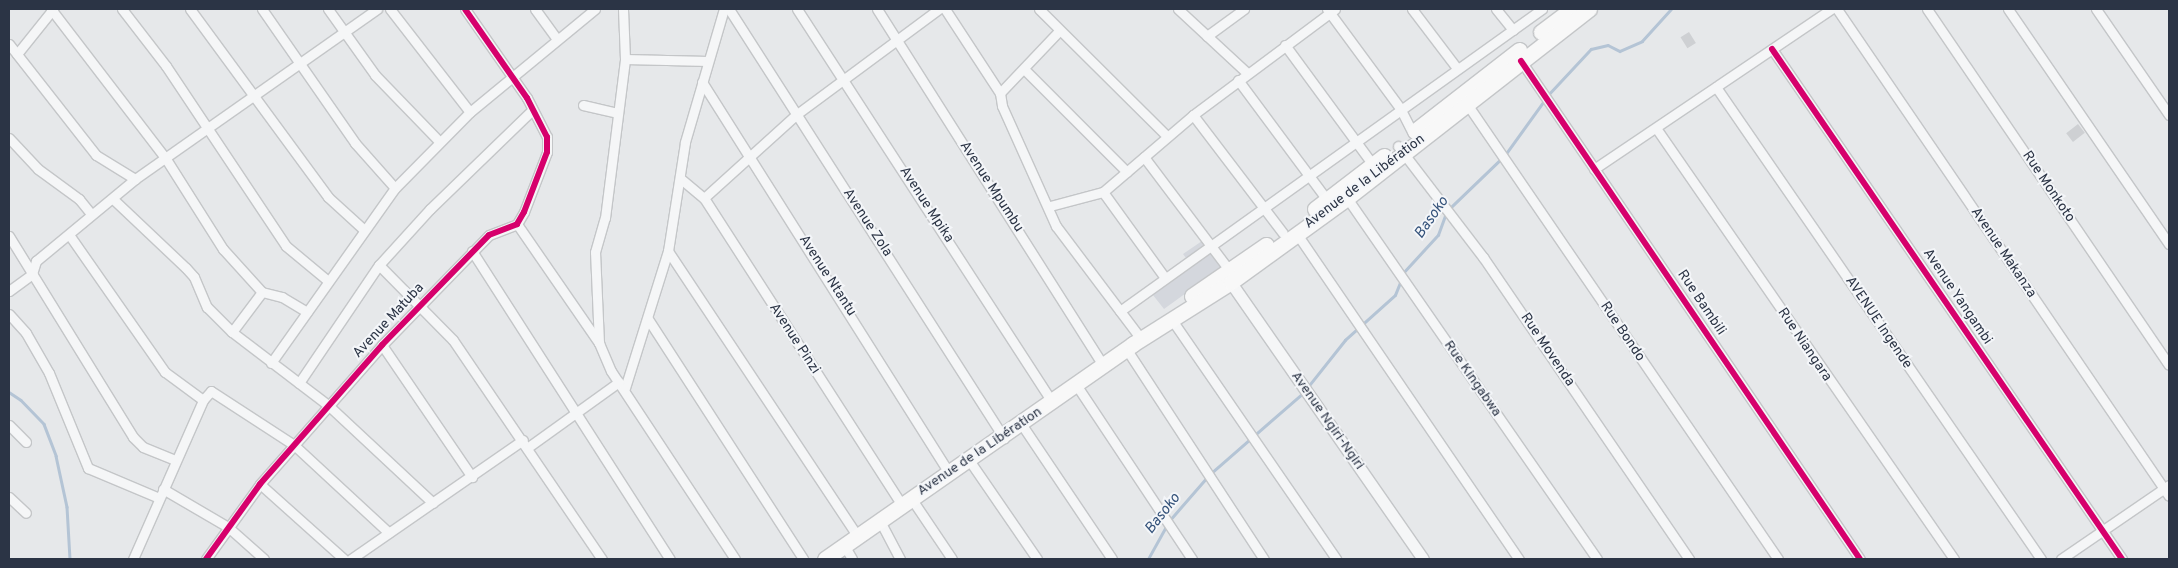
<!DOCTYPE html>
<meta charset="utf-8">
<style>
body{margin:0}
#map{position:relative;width:2178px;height:568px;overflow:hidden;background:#e6e8ea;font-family:Overpass,sans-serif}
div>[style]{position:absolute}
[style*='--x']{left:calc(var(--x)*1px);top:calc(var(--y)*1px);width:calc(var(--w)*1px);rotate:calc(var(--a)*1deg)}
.built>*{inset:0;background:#d4d7dd}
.stream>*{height:2.5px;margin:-1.25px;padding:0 1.25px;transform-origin:1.25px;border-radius:1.25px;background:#b4c4d5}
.building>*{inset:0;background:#ced0d3;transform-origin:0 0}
.roads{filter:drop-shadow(1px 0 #c4c6c8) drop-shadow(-1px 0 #c4c6c8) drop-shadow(0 1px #c4c6c8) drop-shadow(0 -1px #c4c6c8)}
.minor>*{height:9px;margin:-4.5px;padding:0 4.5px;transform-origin:4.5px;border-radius:4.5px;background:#f5f6f7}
.tertiary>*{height:11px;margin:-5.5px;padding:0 5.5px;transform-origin:5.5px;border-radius:5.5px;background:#f5f6f7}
.trunk>*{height:15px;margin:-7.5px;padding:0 7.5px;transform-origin:7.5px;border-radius:7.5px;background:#f8f8f8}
.cycleway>*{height:6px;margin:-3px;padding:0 3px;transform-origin:3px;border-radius:3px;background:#d6006c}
span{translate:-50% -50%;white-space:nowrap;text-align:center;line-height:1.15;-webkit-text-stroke:4px #f4f6f9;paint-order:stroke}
.street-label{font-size:14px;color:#2b3445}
.water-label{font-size:15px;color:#34527a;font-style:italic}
.frame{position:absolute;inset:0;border:10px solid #2b3445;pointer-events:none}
</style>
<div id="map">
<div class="built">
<div style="clip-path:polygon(1202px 241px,1222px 267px,1164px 309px,1149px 290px,1189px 262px,1183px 254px)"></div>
</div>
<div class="stream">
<div style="--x:1547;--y:96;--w:64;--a:-46.9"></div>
<div style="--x:1591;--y:49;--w:17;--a:-13"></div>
<div style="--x:1608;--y:45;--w:13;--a:27"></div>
<div style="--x:1620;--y:51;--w:24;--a:-24"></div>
<div style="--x:1642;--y:41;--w:43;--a:-47.8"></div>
<div style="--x:1505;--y:155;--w:67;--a:-54.2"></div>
<div style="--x:1449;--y:209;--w:72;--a:-43.9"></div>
<div style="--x:1402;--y:274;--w:53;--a:-47.3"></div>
<div style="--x:1438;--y:235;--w:23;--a:-70"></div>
<div style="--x:1307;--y:388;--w:61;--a:-51.6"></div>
<div style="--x:1345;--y:340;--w:67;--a:-42"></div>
<div style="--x:1395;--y:295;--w:16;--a:-68"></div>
<div style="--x:9;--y:392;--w:14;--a:34"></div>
<div style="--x:21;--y:400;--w:33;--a:46"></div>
<div style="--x:44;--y:424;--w:34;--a:69"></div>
<div style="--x:56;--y:456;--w:52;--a:77.8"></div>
<div style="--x:67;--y:507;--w:52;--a:86.7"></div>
<div style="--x:1169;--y:521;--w:61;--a:-49"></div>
<div style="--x:1209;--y:475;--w:126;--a:-41.1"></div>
<div style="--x:1148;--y:559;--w:38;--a:-61"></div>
</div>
<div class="building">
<div style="left:1689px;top:32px;width:13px;height:10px;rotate:58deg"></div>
<div style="left:2078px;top:124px;width:11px;height:15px;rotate:52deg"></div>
</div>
<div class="roads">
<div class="minor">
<div style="--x:51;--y:9;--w:189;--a:52.5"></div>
<div style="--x:166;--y:159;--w:107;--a:57.7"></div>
<div style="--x:223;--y:249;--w:58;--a:47.8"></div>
<div style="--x:262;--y:292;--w:21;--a:14"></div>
<div style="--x:282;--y:297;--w:29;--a:31"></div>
<div style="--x:122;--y:9;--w:72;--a:52.3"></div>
<div style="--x:166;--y:66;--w:216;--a:56.3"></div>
<div style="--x:286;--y:246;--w:53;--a:39.7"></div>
<div style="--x:190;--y:9;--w:233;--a:53.7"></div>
<div style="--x:328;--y:197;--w:47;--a:42.4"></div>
<div style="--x:262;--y:9;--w:163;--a:55.2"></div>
<div style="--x:355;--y:143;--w:60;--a:48.4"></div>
<div style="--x:328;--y:9;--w:81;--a:54.5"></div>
<div style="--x:375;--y:75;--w:93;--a:45.9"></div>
<div style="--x:390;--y:9;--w:130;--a:52.2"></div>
<div style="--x:535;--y:9;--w:37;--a:54"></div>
<div style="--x:729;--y:9;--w:510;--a:57.34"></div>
<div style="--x:797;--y:9;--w:470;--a:57"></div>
<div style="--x:877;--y:9;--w:424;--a:57.6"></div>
<div style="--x:945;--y:9;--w:100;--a:56.8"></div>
<div style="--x:1000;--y:93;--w:13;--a:81"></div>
<div style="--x:1002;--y:106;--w:132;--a:65.8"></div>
<div style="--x:1056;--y:226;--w:143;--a:53"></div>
<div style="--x:1039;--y:9;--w:180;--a:44.8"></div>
<div style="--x:1178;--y:9;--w:94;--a:42.8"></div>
<div style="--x:1327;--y:9;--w:123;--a:53.6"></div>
<div style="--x:1400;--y:108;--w:28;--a:63"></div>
<div style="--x:1412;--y:9;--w:73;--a:52.8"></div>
<div style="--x:1496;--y:9;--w:27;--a:51"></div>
<div style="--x:1837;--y:9;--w:589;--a:55.72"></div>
<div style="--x:1927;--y:9;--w:430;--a:55.8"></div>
<div style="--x:2008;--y:9;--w:285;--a:55.6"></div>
<div style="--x:2096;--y:9;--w:129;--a:55.4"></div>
<div style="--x:1207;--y:36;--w:46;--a:-36.1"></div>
<div style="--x:9;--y:44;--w:141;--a:51.9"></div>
<div style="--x:96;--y:155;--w:46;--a:31.6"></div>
<div style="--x:1285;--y:45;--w:149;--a:53.7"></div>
<div style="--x:1772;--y:49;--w:619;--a:55.54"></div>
<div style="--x:17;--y:54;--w:58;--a:-51.3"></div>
<div style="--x:625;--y:59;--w:83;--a:1.4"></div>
<div style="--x:1521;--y:61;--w:602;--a:55.76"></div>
<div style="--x:1025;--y:70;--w:144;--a:45"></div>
<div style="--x:1238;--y:80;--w:149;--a:53.4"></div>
<div style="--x:702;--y:82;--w:462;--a:57.7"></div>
<div style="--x:1716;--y:87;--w:573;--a:55.45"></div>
<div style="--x:1000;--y:93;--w:86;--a:-46.4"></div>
<div style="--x:1467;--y:104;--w:551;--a:55.65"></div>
<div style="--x:583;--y:105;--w:35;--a:13"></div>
<div style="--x:1193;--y:115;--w:148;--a:52.7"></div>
<div style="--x:1656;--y:128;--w:524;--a:55.34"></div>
<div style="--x:9;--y:138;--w:42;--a:46.9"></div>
<div style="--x:38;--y:169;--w:51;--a:36.2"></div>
<div style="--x:79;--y:199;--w:19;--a:51"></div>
<div style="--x:1398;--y:146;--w:140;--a:52.6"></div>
<div style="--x:1483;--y:257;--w:366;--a:55.7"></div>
<div style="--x:1144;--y:157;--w:141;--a:53"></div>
<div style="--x:1594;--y:169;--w:286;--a:-34"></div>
<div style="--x:681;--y:179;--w:30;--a:40"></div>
<div style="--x:704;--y:198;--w:365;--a:57.2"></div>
<div style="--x:1103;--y:192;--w:106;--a:54.2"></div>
<div style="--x:704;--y:198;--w:125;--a:-42.1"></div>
<div style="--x:797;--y:114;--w:177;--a:-36.5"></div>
<div style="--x:1347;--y:198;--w:439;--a:55.3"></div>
<div style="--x:113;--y:199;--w:100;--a:43.4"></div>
<div style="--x:186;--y:268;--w:12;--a:48"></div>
<div style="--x:194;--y:277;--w:33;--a:67"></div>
<div style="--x:207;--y:307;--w:35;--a:45"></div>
<div style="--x:1050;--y:206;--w:55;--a:-14.8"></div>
<div style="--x:1103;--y:192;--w:118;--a:-40.5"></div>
<div style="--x:1193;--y:115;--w:177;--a:-36.7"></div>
<div style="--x:517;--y:224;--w:145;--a:55.4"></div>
<div style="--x:599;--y:343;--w:30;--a:67"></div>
<div style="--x:611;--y:371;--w:225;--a:56.6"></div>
<div style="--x:1297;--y:234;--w:394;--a:55.7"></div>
<div style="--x:9;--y:236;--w:236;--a:58.3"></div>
<div style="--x:133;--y:437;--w:14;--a:45"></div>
<div style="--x:143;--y:447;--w:35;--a:22"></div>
<div style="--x:70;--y:236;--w:166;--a:55.1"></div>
<div style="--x:165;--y:372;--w:47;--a:36.4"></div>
<div style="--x:472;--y:251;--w:366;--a:57.3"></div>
<div style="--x:668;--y:251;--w:342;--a:56.4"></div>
<div style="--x:379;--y:265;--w:105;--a:45.4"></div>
<div style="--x:453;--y:340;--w:265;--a:55.8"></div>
<div style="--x:9;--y:291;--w:29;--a:-36"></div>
<div style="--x:32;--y:274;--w:14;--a:-73"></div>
<div style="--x:36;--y:261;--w:129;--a:-39.6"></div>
<div style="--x:135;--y:179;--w:296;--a:-35.1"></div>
<div style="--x:262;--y:292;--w:50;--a:126.9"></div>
<div style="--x:232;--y:332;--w:122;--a:37.3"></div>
<div style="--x:329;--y:406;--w:142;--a:43"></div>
<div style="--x:1120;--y:311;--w:519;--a:-35.59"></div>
<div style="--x:9;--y:314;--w:25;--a:48"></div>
<div style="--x:26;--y:333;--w:46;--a:60.1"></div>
<div style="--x:49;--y:373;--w:103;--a:67.7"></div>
<div style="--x:88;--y:468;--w:77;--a:22.9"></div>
<div style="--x:648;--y:319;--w:286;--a:57.1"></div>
<div style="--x:1172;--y:320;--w:290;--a:55.5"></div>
<div style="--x:599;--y:343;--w:91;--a:-92.5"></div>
<div style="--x:595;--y:252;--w:35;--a:-74"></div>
<div style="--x:605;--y:218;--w:160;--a:-82.8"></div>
<div style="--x:625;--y:59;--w:50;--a:-92.3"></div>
<div style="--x:382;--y:345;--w:160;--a:55.7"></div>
<div style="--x:1127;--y:350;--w:250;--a:56.8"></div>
<div style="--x:271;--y:363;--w:214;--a:-54.7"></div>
<div style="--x:395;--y:188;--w:107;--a:-45.4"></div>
<div style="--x:470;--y:112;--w:162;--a:-39.5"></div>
<div style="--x:299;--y:383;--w:143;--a:-55.9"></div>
<div style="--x:379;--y:265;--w:76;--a:-47.7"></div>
<div style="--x:430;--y:209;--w:142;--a:-44.1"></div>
<div style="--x:1077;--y:386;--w:208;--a:56.4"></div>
<div style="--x:625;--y:388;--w:144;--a:-72.6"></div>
<div style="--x:668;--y:251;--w:110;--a:-81.1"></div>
<div style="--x:685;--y:142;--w:139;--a:-73.7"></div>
<div style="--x:9;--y:425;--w:24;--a:45"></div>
<div style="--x:1022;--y:425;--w:161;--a:56.1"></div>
<div style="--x:527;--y:448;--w:113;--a:-35.7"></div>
<div style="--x:969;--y:460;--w:120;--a:55.5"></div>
<div style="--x:260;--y:484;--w:113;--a:41.8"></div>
<div style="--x:163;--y:489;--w:75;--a:30.3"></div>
<div style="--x:228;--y:527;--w:48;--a:41.6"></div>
<div style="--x:9;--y:497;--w:23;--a:43"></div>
<div style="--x:911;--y:498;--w:73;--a:56.1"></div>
<div style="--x:880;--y:521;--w:43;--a:62.2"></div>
<div style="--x:844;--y:545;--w:16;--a:60"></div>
<div style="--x:133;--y:559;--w:174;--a:-66.2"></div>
<div style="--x:203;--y:400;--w:12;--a:-48"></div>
<div style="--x:211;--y:391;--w:99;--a:33"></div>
<div style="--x:294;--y:445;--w:129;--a:42.8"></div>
<div style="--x:206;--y:559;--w:92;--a:-54.2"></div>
<div style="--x:260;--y:484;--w:185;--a:-48.7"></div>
<div style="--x:382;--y:345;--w:153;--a:-45.8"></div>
<div style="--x:489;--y:235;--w:30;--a:-21"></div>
<div style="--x:517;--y:224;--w:14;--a:-60"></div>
<div style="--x:524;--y:212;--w:64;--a:-69"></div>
<div style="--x:547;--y:152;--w:15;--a:-90"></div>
<div style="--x:547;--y:137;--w:44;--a:-117.1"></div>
<div style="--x:527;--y:98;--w:108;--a:-124.9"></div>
<div style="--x:351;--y:559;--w:209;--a:-34.7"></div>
<div style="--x:2061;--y:559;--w:131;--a:-34.4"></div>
</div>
<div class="tertiary">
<div style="--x:1227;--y:277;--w:343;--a:55.2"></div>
</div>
<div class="trunk">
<div style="--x:1541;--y:32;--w:38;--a:-37"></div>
<div style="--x:1415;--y:131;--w:132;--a:-37.9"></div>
<div style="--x:1315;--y:209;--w:87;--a:-37.5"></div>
<div style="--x:1192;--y:296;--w:90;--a:-34.6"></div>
<div style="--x:825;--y:559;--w:376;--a:-34.9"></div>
<div style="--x:1133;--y:344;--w:116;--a:-32.3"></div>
<div style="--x:1231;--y:282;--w:143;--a:-35.9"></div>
<div style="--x:1347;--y:198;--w:307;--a:-38"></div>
</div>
</div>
<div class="cycleway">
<div style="--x:1772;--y:49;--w:619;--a:55.54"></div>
<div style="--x:1521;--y:61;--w:602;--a:55.76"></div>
<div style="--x:206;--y:559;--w:92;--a:-54.2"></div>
<div style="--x:260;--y:484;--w:185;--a:-48.7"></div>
<div style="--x:382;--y:345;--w:153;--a:-45.8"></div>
<div style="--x:489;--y:235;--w:30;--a:-21"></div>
<div style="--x:517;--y:224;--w:14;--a:-60"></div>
<div style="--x:524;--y:212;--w:64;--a:-69"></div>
<div style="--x:547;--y:152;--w:15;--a:-90"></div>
<div style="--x:547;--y:137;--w:44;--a:-117.1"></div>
<div style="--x:527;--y:98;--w:108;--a:-124.9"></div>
</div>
<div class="street-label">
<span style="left:1365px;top:182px;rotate:-37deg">Avenue de la Libération</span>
<span style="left:991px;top:187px;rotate:57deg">Avenue Mpumbu</span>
<span style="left:2048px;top:187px;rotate:56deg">Rue Monkoto</span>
<span style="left:926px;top:205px;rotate:57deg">Avenue Mpika</span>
<span style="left:867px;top:223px;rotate:57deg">Avenue Zola</span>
<span style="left:2003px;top:253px;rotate:56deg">Avenue Makanza</span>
<span style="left:827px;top:276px;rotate:57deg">Avenue Ntantu</span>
<span style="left:1957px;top:297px;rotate:56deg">Avenue Yangambi</span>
<span style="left:1701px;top:303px;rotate:56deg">Rue Bambili</span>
<span style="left:389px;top:321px;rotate:-47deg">Avenue Matuba</span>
<span style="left:1878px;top:323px;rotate:56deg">AVENUE Ingende</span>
<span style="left:1622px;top:332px;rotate:56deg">Rue Bondo</span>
<span style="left:794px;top:339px;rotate:57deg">Avenue Pinzi</span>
<span style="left:1804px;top:345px;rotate:56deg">Rue Niangara</span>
<span style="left:1547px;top:350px;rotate:56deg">Rue Movenda</span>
<span style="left:1472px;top:379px;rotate:55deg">Rue Kingabwa</span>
<span style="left:1327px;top:421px;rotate:55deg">Avenue Ngiri-Ngiri</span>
<span style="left:980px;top:452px;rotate:-34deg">Avenue de la Libération</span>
</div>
<div class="water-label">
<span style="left:1432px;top:218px;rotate:-55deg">Basoko</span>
<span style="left:1163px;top:514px;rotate:-52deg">Basoko</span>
</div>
<div class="frame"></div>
</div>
